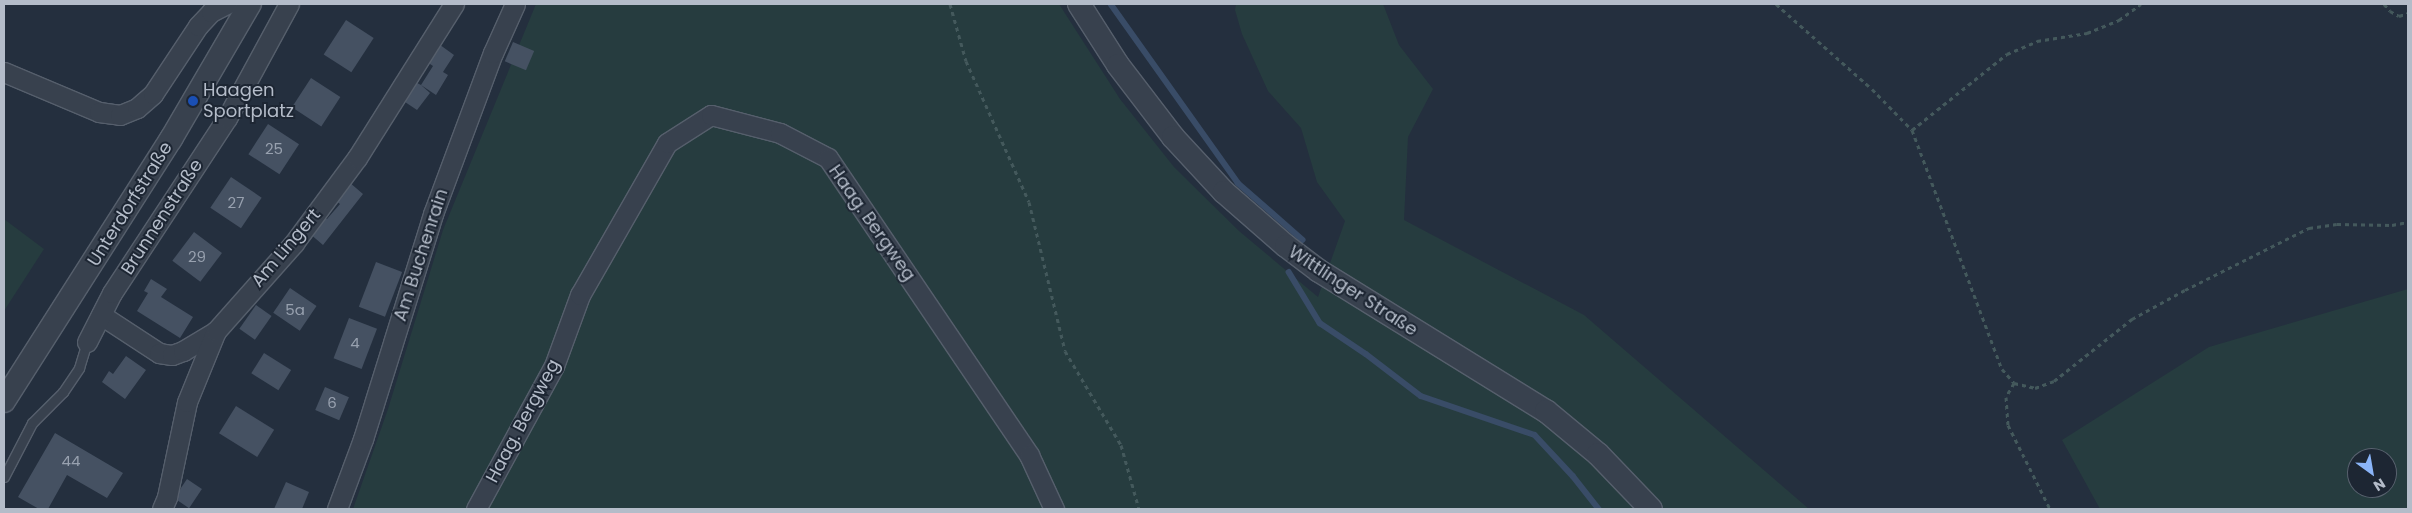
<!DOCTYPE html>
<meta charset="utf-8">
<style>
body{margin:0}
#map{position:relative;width:2412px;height:513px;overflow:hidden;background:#242f3e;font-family:Poppins,sans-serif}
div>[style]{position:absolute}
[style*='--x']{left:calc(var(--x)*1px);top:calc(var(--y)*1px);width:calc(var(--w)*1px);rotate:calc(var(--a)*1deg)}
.green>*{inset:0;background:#263c3f}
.stream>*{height:5.5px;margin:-2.75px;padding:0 2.75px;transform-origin:2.75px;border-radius:2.75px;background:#394c67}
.building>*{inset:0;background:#455162;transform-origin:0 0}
.path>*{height:3px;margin-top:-1.5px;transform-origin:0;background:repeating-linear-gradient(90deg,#44595c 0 4px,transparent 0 8px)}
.roads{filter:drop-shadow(1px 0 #565f6c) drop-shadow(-1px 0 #565f6c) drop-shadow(0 1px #565f6c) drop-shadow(0 -1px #565f6c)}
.service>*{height:9px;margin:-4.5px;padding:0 4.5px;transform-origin:4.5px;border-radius:4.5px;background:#38414e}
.minor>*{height:19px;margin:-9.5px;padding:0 9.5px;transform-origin:9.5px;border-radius:9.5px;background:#38414e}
.tertiary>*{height:22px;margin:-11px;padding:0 11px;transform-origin:11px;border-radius:11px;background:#38414e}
.dots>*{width:14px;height:14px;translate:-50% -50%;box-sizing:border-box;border:2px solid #1d2633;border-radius:50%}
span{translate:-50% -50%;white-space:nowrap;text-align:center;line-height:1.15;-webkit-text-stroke:4px #1d2633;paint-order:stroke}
.number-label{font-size:15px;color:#98a1af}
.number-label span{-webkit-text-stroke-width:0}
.poi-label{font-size:18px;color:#b4bcc9}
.left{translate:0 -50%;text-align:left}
.street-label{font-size:18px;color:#b4bcc9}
.frame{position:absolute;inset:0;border:5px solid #b4bcc9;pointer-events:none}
.north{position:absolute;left:2347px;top:448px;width:50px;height:50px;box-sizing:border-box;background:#1d2633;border:1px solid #59626f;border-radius:50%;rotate:148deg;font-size:14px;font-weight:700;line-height:20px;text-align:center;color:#b4bcc9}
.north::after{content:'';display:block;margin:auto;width:18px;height:22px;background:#8ab4f8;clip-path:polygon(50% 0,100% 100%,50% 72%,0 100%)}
</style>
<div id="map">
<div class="green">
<div style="clip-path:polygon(536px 4px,1059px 4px,1120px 99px,1174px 167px,1239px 231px,1318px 297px,1345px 221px,1317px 182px,1301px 128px,1268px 91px,1242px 34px,1235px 10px,1236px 4px,1383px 4px,1399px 45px,1433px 89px,1408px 137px,1404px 220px,1584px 315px,1809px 509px,353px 509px,388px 409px,443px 230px)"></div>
<div style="clip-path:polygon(4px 219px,44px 249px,4px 311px)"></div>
<div style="clip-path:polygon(evenodd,2408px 289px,2408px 509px,2100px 509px,2062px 440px,2209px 347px,2408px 289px,2357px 458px,2387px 458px,2387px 488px,2357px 488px,2357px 458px)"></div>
</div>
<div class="stream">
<div style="--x:1111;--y:4;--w:219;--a:54.6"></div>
<div style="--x:1238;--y:183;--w:86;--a:41.2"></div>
<div style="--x:1289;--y:272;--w:60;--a:58.7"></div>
<div style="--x:1320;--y:323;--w:55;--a:34"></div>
<div style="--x:1366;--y:354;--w:69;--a:37.4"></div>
<div style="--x:1421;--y:396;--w:120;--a:18.9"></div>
<div style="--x:1535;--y:435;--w:56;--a:47.2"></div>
<div style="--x:1573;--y:476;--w:42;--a:51.8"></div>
</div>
<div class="building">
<div style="left:346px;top:20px;width:33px;height:41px;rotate:33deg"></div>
<div style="clip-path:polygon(436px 42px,454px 55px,443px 72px,448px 75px,436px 95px,421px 85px,430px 93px,417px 110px,405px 102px,417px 83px,421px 85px,433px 66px,427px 62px)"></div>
<div style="left:513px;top:42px;width:23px;height:21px;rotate:23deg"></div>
<div style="left:311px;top:78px;width:35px;height:35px;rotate:33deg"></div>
<div style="left:268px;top:124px;width:37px;height:36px;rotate:33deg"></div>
<div style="left:231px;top:177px;width:37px;height:37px;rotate:34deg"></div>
<div style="clip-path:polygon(349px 182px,363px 194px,323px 245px,309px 233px,322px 216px,327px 219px,340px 204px,335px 200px)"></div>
<div style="left:194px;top:232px;width:35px;height:36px;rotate:37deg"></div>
<div style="left:376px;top:262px;width:28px;height:48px;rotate:21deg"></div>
<div style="clip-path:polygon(151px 279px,167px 289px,161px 297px,193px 317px,180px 338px,137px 311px,148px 293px,144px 291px)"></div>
<div style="left:290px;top:288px;width:32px;height:30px;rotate:34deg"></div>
<div style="left:256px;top:305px;width:19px;height:29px;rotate:35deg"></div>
<div style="left:349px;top:318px;width:30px;height:43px;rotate:21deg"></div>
<div style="left:264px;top:353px;width:32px;height:24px;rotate:32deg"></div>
<div style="clip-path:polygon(126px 356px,146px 370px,125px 399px,102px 382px,109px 371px,113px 374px)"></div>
<div style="left:325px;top:387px;width:26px;height:25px;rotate:23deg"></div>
<div style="left:236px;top:406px;width:45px;height:32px;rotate:32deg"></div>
<div style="clip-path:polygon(55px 433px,123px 473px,107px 498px,67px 475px,48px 509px,39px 509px,18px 497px)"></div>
<div style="left:187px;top:479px;width:18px;height:23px;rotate:34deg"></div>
<div style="clip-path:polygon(286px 482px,309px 492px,302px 509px,274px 509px)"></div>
</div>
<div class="path">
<div style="--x:950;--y:4;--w:59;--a:74.3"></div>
<div style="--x:966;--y:61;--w:154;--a:65.9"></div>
<div style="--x:1029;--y:202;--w:153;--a:76.4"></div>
<div style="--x:1065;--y:351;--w:109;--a:59.2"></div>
<div style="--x:1121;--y:445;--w:66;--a:74.3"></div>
<div style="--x:1776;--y:4;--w:128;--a:41.5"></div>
<div style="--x:1872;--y:89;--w:57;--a:45.7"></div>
<div style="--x:1912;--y:130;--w:255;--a:69.4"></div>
<div style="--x:2002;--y:369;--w:18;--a:49"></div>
<div style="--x:2014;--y:383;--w:22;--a:13"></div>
<div style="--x:2035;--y:388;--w:20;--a:-20"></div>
<div style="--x:2054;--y:381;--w:100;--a:-38.5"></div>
<div style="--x:2132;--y:319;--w:60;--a:-28.7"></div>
<div style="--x:2185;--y:290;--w:139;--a:-26.6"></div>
<div style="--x:2309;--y:228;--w:28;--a:-8"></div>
<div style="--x:2337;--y:224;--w:55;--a:1"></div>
<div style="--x:2392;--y:225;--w:16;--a:-11"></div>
<div style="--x:2384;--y:4;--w:9;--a:49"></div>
<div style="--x:2390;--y:11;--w:10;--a:29"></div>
<div style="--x:2399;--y:16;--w:9;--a:-18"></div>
<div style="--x:1912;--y:130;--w:122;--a:-38.7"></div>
<div style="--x:2007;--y:54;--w:33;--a:-23"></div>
<div style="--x:2037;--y:41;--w:51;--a:-9.1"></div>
<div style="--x:2087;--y:33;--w:35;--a:-22"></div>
<div style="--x:2119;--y:20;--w:27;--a:-36"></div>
<div style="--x:2014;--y:383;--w:16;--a:120"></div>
<div style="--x:2006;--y:397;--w:28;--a:86"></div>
<div style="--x:2008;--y:425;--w:94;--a:63.4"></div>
</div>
<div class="roads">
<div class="service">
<div style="--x:4;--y:477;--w:61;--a:-62.6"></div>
<div style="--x:32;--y:423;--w:44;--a:-45"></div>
<div style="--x:63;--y:392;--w:29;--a:-56"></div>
<div style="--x:79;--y:368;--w:27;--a:-73"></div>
</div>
<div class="minor">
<div style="--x:4;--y:72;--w:103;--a:22.8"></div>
<div style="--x:99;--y:112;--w:21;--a:8"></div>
<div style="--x:120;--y:115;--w:18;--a:-22"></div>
<div style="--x:137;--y:108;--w:21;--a:-41"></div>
<div style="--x:153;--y:94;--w:82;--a:-56.5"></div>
<div style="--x:198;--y:26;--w:19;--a:-47"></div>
<div style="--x:211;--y:12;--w:18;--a:-27"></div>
<div style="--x:101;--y:315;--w:69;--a:33.2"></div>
<div style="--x:159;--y:353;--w:13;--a:9"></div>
<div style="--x:172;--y:355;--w:12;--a:-20"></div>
<div style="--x:183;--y:351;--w:39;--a:-31"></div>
<div style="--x:87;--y:342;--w:55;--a:-63"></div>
<div style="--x:112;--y:293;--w:209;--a:-56.7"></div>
<div style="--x:227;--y:118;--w:130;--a:-61.5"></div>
<div style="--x:162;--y:509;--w:13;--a:-67"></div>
<div style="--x:167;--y:497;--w:97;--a:-78.1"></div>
<div style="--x:187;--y:402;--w:77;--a:-67.8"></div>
<div style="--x:216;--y:331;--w:118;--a:-48.4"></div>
<div style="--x:294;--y:243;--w:106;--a:-53.5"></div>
<div style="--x:357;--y:158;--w:182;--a:-57.8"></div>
<div style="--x:337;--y:509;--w:75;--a:-69.6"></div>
<div style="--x:363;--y:439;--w:236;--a:-72.7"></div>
<div style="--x:433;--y:214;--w:172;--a:-69.6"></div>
<div style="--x:493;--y:53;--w:54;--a:-65.8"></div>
<div style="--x:476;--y:509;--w:163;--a:-61.4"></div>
<div style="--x:554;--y:366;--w:76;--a:-69.9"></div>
<div style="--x:580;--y:295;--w:175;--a:-60.2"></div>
<div style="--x:667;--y:143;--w:52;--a:-32.5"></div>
<div style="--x:711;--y:115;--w:71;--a:14.6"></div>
<div style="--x:780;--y:133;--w:54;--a:27.5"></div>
<div style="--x:828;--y:158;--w:359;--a:55.9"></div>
<div style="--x:1029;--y:455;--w:60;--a:65.2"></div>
</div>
<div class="tertiary">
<div style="--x:1079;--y:4;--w:72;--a:57.4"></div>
<div style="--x:1118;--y:65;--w:91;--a:52.6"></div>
<div style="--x:1173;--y:137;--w:75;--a:47.2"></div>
<div style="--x:1224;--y:192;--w:82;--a:41.1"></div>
<div style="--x:1286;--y:246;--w:41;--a:37.1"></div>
<div style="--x:1319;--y:271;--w:267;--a:31.7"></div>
<div style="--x:1546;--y:411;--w:67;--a:39.6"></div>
<div style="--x:1598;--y:454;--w:76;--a:46.1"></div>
<div style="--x:4;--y:401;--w:311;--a:-57.5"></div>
<div style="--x:171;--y:139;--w:156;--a:-59.7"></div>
</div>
</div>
<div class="dots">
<div style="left:193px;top:101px;background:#1a4fb4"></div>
</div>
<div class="number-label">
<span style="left:274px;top:149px">25</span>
<span style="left:236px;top:203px">27</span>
<span style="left:197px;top:257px">29</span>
<span style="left:295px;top:310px">5a</span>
<span style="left:355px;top:343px">4</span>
<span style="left:332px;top:403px">6</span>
<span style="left:71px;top:461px">44</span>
</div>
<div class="poi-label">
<span class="left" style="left:203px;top:101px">Haagen<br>Sportplatz</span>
</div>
<div class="street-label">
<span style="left:130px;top:204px;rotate:-58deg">Unterdorfstraße</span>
<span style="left:162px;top:217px;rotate:-57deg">Brunnenstraße</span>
<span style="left:872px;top:223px;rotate:55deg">Haag. Bergweg</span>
<span style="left:286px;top:248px;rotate:-50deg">Am Lingert</span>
<span style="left:421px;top:255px;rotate:-72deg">Am Buchenrain</span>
<span style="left:1353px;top:291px;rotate:33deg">Wittlinger Straße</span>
<span style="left:523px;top:421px;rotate:-62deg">Haag. Bergweg</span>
</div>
<div class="frame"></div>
<div class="north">N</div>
</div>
